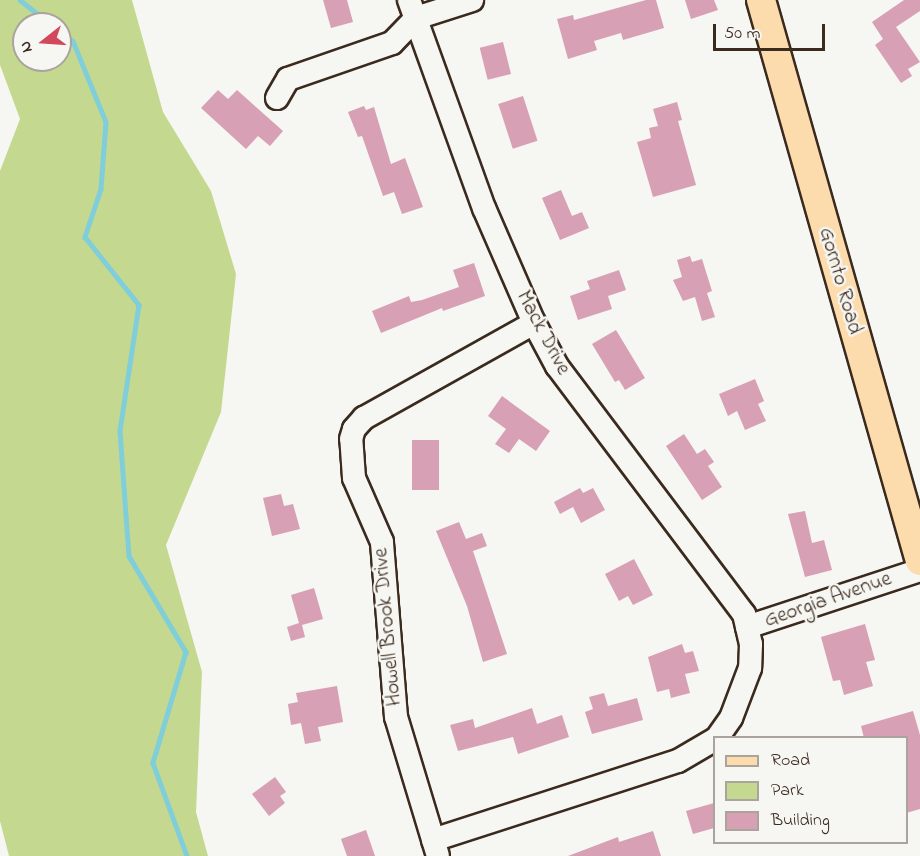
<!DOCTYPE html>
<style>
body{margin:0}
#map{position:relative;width:920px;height:856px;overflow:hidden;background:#f6f6f2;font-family:"Indie Flower",sans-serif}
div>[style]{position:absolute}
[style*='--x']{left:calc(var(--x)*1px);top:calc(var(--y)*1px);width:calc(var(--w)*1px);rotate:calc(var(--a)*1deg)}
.green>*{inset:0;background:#c4d98f}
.stream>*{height:4.5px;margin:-2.25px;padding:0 2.25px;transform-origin:2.25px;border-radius:2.25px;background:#7fceda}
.building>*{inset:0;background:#d7a0b4;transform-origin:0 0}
.roads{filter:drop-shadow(2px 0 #3b2a1e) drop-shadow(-2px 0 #3b2a1e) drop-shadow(0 2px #3b2a1e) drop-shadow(0 -2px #3b2a1e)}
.minor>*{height:22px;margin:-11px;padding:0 11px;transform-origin:11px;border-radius:11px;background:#f6f6f2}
.major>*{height:28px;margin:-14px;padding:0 14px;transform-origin:14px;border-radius:14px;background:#fcdcac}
span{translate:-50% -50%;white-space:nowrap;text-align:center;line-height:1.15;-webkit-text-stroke:5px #f6f6f2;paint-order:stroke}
.street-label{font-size:21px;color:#3b2a1e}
.legend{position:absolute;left:713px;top:736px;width:195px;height:108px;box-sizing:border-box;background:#f6f6f2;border:2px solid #aba49d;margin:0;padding:8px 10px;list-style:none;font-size:18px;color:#3b2a1e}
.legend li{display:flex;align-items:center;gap:12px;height:30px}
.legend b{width:30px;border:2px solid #aba49d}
.north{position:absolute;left:12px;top:12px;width:60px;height:60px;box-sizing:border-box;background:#f6f6f2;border:2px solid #aba49d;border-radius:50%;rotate:253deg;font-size:16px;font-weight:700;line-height:24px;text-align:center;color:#3b2a1e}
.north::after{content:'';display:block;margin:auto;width:21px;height:27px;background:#d1495b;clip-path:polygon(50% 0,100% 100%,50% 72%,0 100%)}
.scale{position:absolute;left:713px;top:24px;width:112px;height:27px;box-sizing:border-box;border:3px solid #3b2a1e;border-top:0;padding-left:8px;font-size:18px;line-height:21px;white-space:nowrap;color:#3b2a1e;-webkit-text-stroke:4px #f6f6f2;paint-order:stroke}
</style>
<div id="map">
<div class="green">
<div style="clip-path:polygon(evenodd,0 0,132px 0,163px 112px,211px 191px,236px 274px,221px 412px,166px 545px,202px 672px,196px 812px,208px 856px,9px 856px,0 821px,0 171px,20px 119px,0 65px,0 0,24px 24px,60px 24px,60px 60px,24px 60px,24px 24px)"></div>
</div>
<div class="stream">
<div style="--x:20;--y:0;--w:39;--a:38"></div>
<div style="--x:60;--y:31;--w:16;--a:38"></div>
<div style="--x:73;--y:41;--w:87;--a:67.8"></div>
<div style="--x:106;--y:122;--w:67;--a:94.3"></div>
<div style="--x:101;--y:189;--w:51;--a:108.4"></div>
<div style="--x:85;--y:237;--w:87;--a:51.5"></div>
<div style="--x:139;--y:305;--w:127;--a:98.6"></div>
<div style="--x:120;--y:431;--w:125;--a:85.9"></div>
<div style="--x:129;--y:556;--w:112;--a:59.3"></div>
<div style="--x:186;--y:652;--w:116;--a:106.6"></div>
<div style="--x:153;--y:763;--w:99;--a:69.9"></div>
</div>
<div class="building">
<div style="clip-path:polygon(323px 0,347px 0,353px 22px,331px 28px)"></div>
<div style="clip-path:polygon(646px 0,656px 0,664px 28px,623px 40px,621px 33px,594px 41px,597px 50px,568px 59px,557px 19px,573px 15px,574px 20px)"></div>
<div style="clip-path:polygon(685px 0,714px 0,718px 10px,691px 19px)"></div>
<div style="clip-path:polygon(904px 0,920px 0,920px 11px,896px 27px,920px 62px,908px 69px,912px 76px,901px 83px,875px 45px,883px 39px,872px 22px)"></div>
<div style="left:503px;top:42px;width:33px;height:24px;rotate:76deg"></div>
<div style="clip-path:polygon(218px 90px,228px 99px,237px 90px,283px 131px,270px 146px,258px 136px,246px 149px,201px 108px)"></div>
<div style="left:523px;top:96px;width:47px;height:26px;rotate:72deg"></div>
<div style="clip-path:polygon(677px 102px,682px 120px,678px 121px,696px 185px,653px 197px,637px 142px,651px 138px,649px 128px,658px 126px,653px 109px)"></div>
<div style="clip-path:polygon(364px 106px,366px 110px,374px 107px,391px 164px,405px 158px,423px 207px,402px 214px,394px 192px,383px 196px,362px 136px,358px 137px,348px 112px)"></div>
<div style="clip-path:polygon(561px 190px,572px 216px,582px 212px,589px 228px,560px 240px,542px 198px)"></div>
<div style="clip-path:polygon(690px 256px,692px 262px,702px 259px,712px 291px,707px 293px,715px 317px,702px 321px,695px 297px,683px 301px,673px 280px,682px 277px,677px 260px)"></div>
<div style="clip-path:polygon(474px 263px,485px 296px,443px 311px,442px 308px,381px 333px,372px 311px,409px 296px,411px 302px,422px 300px,459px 287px,453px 270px)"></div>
<div style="clip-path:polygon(619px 270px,626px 290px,608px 296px,612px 309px,578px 320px,570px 296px,590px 289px,587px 281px)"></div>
<div style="clip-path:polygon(616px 330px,645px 378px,625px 390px,619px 380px,615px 382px,592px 344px)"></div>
<div style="clip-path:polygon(755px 379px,764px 401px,758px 404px,766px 421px,745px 430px,737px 411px,728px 416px,719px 394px)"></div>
<div style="clip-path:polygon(502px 396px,550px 431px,536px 451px,519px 439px,509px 453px,495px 444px,506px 429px,488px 416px)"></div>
<div style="clip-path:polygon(684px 434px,697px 454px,705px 449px,714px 462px,708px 466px,722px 487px,702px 500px,666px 446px)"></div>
<div style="left:412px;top:440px;width:27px;height:50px"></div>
<div style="clip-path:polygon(580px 488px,583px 493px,593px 488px,605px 510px,581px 523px,573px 507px,560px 514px,554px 502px)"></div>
<div style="clip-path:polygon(281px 494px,284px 506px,293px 504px,300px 529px,272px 536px,263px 498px)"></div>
<div style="clip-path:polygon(805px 511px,812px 543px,824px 540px,832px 570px,805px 577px,788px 514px)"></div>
<div style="clip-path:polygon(459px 522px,466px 539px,482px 533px,487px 546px,473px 551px,507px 654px,483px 662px,467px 606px,436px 531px)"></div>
<div style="clip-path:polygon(634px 559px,653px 595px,633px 605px,628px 596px,619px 601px,605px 574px)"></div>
<div style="clip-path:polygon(314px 588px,323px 619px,302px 625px,305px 637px,291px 641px,287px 627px,299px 623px,291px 595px)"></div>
<div style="clip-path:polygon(865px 624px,875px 660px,866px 662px,873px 686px,844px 695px,840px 680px,833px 681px,821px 637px)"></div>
<div style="clip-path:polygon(682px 644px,685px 653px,693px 651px,699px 671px,685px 674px,690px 693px,671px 698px,669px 689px,657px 692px,648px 657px)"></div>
<div style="clip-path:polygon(337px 686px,343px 722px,318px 727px,321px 741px,305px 744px,301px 723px,291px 725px,288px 704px,298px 702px,296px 693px)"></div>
<div style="clip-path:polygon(604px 693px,608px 706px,637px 698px,643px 720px,592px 734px,585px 712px,593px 709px,589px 697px)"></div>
<div style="clip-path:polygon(532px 708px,537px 724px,562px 715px,569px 737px,518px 754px,513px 737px,458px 751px,450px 725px,473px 719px,475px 728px)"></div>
<div style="clip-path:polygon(913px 711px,920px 735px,920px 809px,906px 813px,906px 738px,864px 738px,861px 726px)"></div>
<div style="clip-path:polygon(275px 777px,286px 792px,280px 796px,285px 803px,269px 816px,252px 794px)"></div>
<div style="clip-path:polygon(714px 803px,714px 828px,693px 834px,686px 811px)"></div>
<div style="clip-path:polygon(366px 830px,375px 856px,347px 856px,341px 839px)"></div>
<div style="clip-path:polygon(653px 831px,661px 856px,568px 856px,618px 837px,619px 842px)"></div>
</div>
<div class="roads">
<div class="minor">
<div style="--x:409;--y:0;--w:221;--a:70.2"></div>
<div style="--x:484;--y:208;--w:125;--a:66.5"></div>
<div style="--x:534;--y:323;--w:49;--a:61.9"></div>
<div style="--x:557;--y:366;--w:311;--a:53"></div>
<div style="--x:744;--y:614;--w:31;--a:77"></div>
<div style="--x:751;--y:644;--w:24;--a:92"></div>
<div style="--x:750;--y:668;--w:53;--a:110.8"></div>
<div style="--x:731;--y:718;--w:24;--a:125"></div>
<div style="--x:277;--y:98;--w:22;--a:-60"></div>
<div style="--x:288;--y:79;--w:110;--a:-19.1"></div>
<div style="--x:392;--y:43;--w:35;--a:-46"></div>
<div style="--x:416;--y:18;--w:59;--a:-17.8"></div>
<div style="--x:747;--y:627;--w:182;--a:-18.2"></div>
<div style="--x:433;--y:840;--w:257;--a:-17.9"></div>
<div style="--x:678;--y:761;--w:42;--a:-30.3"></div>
<div style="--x:438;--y:856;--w:145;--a:-106.8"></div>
<div style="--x:396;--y:717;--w:176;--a:-94.6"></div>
<div style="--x:382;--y:542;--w:70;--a:-113.6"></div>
<div style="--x:354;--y:478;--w:39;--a:-94"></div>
<div style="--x:351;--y:439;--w:10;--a:-73"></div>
<div style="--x:354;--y:429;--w:15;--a:-48"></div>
<div style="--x:364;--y:418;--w:195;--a:-29.2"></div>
</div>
<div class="major">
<div style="--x:761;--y:0;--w:583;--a:74.18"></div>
</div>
</div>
<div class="street-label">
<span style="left:840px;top:281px;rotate:74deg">Gornto Road</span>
<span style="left:543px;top:333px;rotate:62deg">Mack Drive</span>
<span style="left:828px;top:600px;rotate:-19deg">Georgia Avenue</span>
<span style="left:388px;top:627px;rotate:-95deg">Howell Brook Drive</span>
</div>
<ul class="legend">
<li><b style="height:8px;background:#fcdcac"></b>Road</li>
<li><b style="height:16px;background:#c4d98f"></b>Park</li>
<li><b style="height:16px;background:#d7a0b4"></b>Building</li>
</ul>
<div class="north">N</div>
<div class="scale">50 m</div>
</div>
